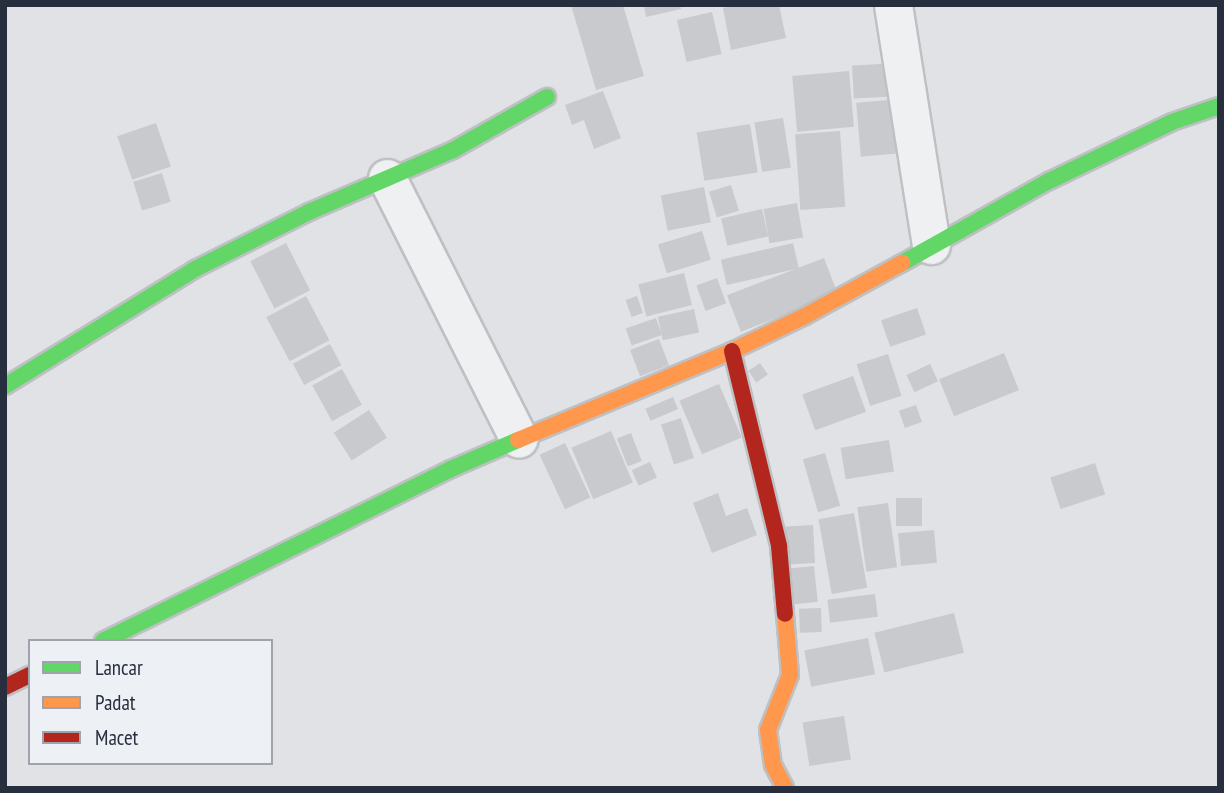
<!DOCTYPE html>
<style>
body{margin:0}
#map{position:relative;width:1224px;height:793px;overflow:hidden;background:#e0e2e5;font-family:"PT Sans Narrow",sans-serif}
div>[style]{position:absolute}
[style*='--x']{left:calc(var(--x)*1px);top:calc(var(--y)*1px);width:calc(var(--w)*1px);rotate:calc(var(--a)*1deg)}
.building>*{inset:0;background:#c8cacd;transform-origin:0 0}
.roads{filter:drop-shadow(2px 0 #bec0c3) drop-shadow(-2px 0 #bec0c3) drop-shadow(0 2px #bec0c3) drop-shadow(0 -2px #bec0c3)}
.street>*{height:37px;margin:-18.5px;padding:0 18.5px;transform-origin:18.5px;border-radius:18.5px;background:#eff0f2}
.fast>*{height:16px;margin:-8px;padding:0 8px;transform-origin:8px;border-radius:8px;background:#63d668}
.slow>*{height:16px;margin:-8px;padding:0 8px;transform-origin:8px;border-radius:8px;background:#ff974d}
.jam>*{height:16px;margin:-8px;padding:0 8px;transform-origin:8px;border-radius:8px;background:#b3261e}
span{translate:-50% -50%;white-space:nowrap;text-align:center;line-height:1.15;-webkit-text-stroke:7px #edf0f5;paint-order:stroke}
.frame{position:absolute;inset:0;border:7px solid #272f3e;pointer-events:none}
.legend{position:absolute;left:28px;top:639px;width:245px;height:126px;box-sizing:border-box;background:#edf0f5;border:2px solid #9ea3ac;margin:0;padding:9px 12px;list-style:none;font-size:21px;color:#272f3e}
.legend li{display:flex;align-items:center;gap:14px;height:35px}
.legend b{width:35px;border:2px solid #9ea3ac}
</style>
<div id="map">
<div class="building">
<div style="clip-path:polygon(571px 5px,623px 5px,644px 76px,596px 90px)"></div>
<div style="clip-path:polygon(644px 5px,680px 5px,681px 9px,646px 17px)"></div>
<div style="clip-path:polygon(734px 5px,779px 5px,786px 38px,731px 50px,723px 8px)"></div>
<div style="left:712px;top:12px;width:43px;height:36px;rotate:77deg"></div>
<div style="left:900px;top:63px;width:33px;height:48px;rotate:87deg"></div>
<div style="left:849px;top:71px;width:56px;height:57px;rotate:85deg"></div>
<div style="clip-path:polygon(603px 91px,621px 138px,594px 149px,584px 120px,572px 125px,565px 105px)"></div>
<div style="left:900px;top:99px;width:54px;height:44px;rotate:85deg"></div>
<div style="left:783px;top:118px;width:50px;height:29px;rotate:81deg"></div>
<div style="left:156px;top:123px;width:46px;height:41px;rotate:71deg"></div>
<div style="left:750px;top:124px;width:49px;height:54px;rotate:81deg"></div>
<div style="left:840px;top:131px;width:76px;height:45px;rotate:86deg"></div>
<div style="left:162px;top:173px;width:30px;height:30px;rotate:73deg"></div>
<div style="left:731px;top:185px;width:27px;height:23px;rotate:73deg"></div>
<div style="left:704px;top:187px;width:36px;height:44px;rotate:79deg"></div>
<div style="left:797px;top:203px;width:35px;height:34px;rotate:80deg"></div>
<div style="left:762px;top:209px;width:28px;height:42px;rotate:77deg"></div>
<div style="left:702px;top:231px;width:30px;height:46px;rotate:73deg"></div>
<div style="left:286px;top:243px;width:53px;height:40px;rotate:63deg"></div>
<div style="left:793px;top:243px;width:26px;height:74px;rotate:77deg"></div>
<div style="left:824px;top:258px;width:39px;height:104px;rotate:69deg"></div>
<div style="left:684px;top:273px;width:33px;height:47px;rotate:76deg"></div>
<div style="left:717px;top:278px;width:27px;height:22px;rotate:70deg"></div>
<div style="left:306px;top:296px;width:50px;height:45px;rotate:62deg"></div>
<div style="left:637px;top:296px;width:18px;height:12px;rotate:71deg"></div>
<div style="left:917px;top:308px;width:28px;height:38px;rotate:71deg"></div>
<div style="left:694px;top:309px;width:24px;height:37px;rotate:78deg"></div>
<div style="left:656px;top:318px;width:18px;height:32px;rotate:71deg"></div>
<div style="left:659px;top:339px;width:28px;height:31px;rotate:69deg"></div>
<div style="left:330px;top:344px;width:24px;height:42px;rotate:62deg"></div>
<div style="left:1004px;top:353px;width:40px;height:70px;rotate:68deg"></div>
<div style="left:888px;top:354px;width:44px;height:33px;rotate:72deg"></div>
<div style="left:760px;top:363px;width:14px;height:14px;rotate:56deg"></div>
<div style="left:930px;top:364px;width:19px;height:26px;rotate:65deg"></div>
<div style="left:342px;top:369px;width:41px;height:34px;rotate:61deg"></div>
<div style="left:853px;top:376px;width:38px;height:54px;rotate:70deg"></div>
<div style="left:719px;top:384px;width:58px;height:43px;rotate:67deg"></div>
<div style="left:673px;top:397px;width:13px;height:30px;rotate:67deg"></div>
<div style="left:916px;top:405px;width:18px;height:18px;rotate:71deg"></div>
<div style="left:369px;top:410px;width:33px;height:42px;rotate:57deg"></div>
<div style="left:681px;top:418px;width:42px;height:21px;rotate:72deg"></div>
<div style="left:611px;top:431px;width:56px;height:43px;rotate:67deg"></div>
<div style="left:631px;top:433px;width:30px;height:15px;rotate:69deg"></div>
<div style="left:889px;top:440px;width:32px;height:49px;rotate:81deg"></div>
<div style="left:565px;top:443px;width:60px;height:28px;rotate:65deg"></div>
<div style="left:825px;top:453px;width:55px;height:23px;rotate:74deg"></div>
<div style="left:650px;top:462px;width:17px;height:20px;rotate:66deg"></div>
<div style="left:1095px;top:463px;width:33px;height:47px;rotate:72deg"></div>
<div style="clip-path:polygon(718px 493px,726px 516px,747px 508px,757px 535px,712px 553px,693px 503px)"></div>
<div style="left:896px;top:498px;width:26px;height:28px"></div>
<div style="left:888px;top:503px;width:65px;height:31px;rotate:82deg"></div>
<div style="left:854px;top:513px;width:76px;height:36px;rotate:80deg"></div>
<div style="left:813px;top:525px;width:38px;height:28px;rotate:87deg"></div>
<div style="left:934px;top:530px;width:33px;height:36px;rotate:85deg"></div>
<div style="left:814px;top:566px;width:36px;height:25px;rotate:84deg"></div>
<div style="left:875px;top:594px;width:23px;height:48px;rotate:83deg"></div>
<div style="left:821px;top:608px;width:24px;height:22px;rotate:88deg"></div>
<div style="left:954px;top:613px;width:41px;height:82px;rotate:76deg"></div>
<div style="left:868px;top:638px;width:37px;height:65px;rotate:79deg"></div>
<div style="left:844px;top:716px;width:44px;height:42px;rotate:81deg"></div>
</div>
<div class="roads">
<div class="street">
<div style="--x:893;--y:5;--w:243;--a:81"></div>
<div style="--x:387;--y:178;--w:292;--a:63.2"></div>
</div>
<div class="fast">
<div style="--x:902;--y:263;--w:168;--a:-29.2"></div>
<div style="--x:1049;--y:181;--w:136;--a:-25.6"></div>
<div style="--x:1172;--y:122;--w:50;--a:-18.8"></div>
<div style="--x:5;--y:386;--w:223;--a:-31.6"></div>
<div style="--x:195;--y:269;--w:127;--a:-26.6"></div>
<div style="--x:309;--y:212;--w:157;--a:-23.3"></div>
<div style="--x:453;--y:150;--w:108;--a:-29.4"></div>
<div style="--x:103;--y:641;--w:388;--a:-26.3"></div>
<div style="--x:451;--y:469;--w:73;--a:-23.4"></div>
</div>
<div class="slow">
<div style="--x:518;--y:440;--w:232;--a:-22.6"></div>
<div style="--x:732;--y:351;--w:81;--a:-25.6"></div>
<div style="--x:805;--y:316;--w:111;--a:-28.7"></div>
<div style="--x:785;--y:614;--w:61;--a:85.3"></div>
<div style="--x:790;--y:675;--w:59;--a:111.8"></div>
<div style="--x:768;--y:730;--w:35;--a:82"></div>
<div style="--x:773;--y:765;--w:26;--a:62"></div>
</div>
<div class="jam">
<div style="--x:732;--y:351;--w:201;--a:76.4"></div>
<div style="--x:779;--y:546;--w:68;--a:85"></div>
<div style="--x:5;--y:687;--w:28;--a:-26"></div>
</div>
</div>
<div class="frame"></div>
<ul class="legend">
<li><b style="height:9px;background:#63d668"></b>Lancar</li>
<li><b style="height:9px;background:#ff974d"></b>Padat</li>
<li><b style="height:9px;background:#b3261e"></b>Macet</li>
</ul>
</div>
